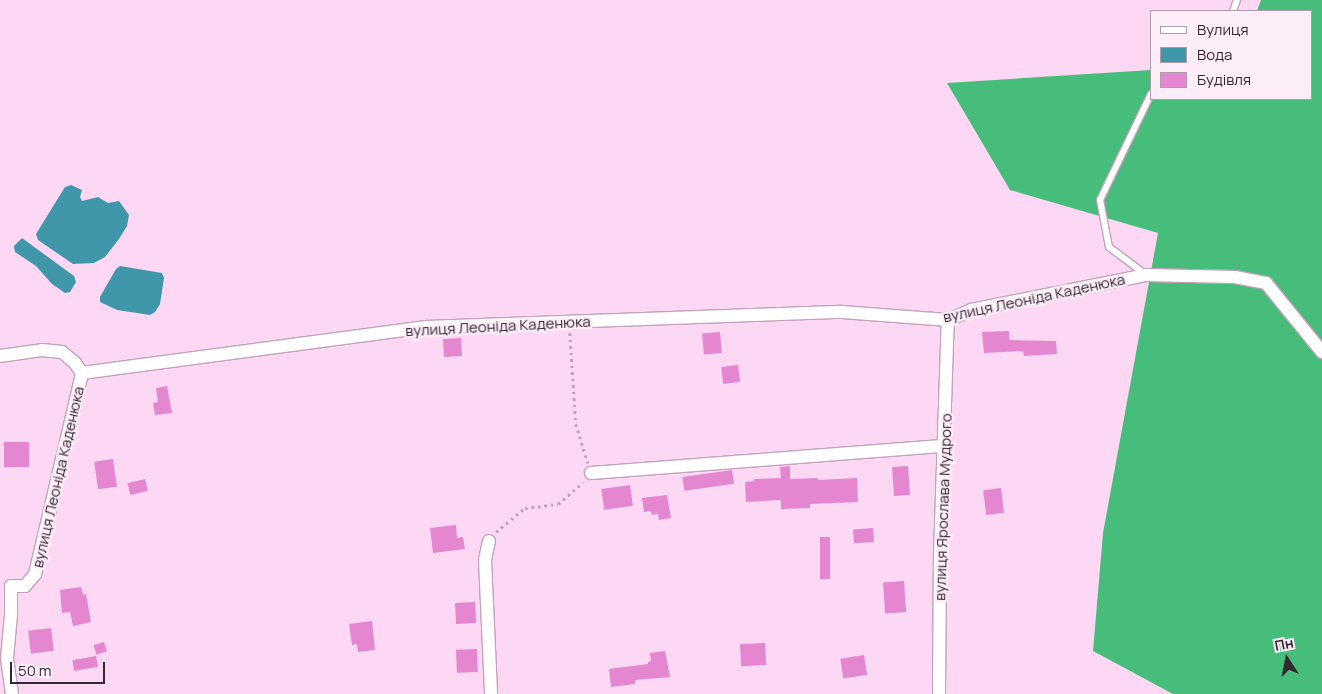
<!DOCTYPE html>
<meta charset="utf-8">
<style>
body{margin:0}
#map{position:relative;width:1322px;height:694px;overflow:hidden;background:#fdd8f4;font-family:Manrope,sans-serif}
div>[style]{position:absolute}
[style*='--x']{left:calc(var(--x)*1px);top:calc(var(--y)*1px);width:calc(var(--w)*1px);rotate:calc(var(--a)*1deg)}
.forest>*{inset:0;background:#46bd7a}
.water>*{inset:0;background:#4197aa}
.building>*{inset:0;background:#e487d0;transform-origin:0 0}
.path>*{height:2.5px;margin-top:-1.25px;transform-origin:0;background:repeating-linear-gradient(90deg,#bfa1b7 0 2.5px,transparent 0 6.5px)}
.roads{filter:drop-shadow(1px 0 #c4a1bb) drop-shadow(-1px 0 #c4a1bb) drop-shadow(0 1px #c4a1bb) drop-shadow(0 -1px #c4a1bb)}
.service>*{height:6px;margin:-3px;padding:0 3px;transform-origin:3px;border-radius:3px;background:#fff}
.minor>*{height:12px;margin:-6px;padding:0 6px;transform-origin:6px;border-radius:6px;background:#fff}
span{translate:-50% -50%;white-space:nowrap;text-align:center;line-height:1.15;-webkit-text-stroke:4.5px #fcedf8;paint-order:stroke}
.street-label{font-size:15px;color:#352731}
.legend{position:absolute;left:1150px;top:10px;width:162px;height:90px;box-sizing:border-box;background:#fcedf8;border:1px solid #ac9ea8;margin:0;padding:6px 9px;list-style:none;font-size:15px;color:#352731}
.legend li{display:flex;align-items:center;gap:10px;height:25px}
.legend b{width:25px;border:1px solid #ac9ea8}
.north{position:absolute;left:1262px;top:634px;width:50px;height:50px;-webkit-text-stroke:4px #fcedf8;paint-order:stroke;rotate:349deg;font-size:14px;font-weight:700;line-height:20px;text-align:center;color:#352731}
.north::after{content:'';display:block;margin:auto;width:18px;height:22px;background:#352731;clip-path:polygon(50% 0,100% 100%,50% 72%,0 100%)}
.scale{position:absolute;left:10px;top:662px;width:95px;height:22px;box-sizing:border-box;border:2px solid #352731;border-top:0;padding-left:6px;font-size:15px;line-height:18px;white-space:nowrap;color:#352731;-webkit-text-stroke:4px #fcedf8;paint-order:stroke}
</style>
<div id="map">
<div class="forest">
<div style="clip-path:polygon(1261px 0,1322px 0,1322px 694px,1173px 694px,1093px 651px,1103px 533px,1158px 233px,1010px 190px,947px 83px,1151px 70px,1151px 99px,1311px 99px,1311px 11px,1257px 11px)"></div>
</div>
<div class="water">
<div style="clip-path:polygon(71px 185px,82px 190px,80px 197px,82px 201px,98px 197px,108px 203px,119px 201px,129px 215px,127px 226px,119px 239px,105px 257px,94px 263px,73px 264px,38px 240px,36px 234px,65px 187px)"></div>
<div style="clip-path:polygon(22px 238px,74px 276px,76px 282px,70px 292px,65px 293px,52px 284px,36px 266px,15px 252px,14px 246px)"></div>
<div style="clip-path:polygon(120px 266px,162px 273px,164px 278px,160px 304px,155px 312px,150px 315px,117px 310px,100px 302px,100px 297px,116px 269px)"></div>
</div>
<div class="building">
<div style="clip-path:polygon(1009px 331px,1009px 340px,1056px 341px,1057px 354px,1024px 356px,1023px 351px,984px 353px,982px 332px)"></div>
<div style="left:720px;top:332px;width:21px;height:18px;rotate:85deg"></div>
<div style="left:461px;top:338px;width:18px;height:18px;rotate:87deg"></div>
<div style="left:738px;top:365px;width:17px;height:17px;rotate:83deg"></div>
<div style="clip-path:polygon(167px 386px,172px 413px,155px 415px,153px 403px,158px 402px,156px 388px)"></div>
<div style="left:4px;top:442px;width:25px;height:25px"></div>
<div style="left:113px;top:459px;width:28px;height:19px;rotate:82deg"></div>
<div style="clip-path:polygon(790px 466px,790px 479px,818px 478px,818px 480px,857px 478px,858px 502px,810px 504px,810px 508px,781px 509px,781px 500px,746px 502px,745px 482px,754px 481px,754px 479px,781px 478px,780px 467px)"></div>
<div style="left:908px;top:466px;width:29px;height:16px;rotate:86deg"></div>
<div style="left:732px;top:470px;width:14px;height:50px;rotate:82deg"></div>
<div style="left:145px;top:479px;width:12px;height:18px;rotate:76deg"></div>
<div style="left:630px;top:485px;width:21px;height:29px;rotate:82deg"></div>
<div style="left:1001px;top:488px;width:25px;height:18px;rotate:83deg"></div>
<div style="clip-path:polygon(667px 495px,671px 518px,659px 520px,658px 514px,652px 515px,651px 511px,644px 512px,642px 498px)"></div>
<div style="clip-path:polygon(456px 525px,457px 538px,463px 537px,465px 549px,433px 553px,430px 528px)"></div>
<div style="left:873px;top:528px;width:14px;height:20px;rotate:86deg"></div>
<div style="left:820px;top:537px;width:10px;height:42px"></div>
<div style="left:904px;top:581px;width:31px;height:21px;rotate:86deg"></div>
<div style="clip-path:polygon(81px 587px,83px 595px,86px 594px,91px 622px,73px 626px,70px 612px,62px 613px,60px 590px)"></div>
<div style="left:475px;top:602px;width:21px;height:20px;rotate:87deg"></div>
<div style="clip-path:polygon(372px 621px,375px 650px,358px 652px,357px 644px,352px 645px,349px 624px)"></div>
<div style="left:51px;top:628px;width:23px;height:23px;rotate:83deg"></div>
<div style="left:104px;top:642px;width:10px;height:11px;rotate:73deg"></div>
<div style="left:765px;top:643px;width:22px;height:25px;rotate:87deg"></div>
<div style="left:477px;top:649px;width:23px;height:21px;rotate:88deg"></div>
<div style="clip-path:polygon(665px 651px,670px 677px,635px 680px,635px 684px,611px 687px,609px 669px,648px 664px,648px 662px,651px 661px,650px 653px)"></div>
<div style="left:864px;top:655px;width:20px;height:24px;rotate:81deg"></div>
<div style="left:96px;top:656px;width:11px;height:24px;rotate:80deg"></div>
</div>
<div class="path">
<div style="--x:570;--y:333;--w:91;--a:86.2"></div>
<div style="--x:576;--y:424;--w:41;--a:72.9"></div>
<div style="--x:496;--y:532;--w:38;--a:-40"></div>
<div style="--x:525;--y:508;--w:33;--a:-7"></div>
<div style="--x:558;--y:504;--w:33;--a:-41"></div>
</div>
<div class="roads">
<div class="service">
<div style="--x:1233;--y:11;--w:12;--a:-70"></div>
<div style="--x:1145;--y:274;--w:45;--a:-143.1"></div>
<div style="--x:1109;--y:247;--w:48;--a:-100.8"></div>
<div style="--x:1100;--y:200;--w:118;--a:-64.3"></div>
</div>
<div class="minor">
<div style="--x:0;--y:356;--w:42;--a:-8.1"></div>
<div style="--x:42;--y:350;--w:20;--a:6"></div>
<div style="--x:62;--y:352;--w:17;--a:40"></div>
<div style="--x:75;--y:363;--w:12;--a:55"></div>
<div style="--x:591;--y:473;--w:355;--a:-4.4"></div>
<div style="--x:489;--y:541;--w:19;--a:102"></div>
<div style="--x:485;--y:560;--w:134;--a:87.4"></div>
<div style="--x:12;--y:694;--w:36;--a:-98"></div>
<div style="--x:7;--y:658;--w:43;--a:-84.7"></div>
<div style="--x:11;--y:615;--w:29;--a:-90"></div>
<div style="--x:11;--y:586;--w:14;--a:0"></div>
<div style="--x:25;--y:586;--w:16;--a:-50"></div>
<div style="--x:35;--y:574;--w:206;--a:-76.8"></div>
<div style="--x:82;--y:373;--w:347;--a:-7.6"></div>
<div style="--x:426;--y:327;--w:416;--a:-2.1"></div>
<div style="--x:842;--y:312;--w:106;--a:4.3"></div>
<div style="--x:948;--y:320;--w:25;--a:-23"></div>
<div style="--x:971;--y:310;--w:178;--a:-11.3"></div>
<div style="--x:1146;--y:275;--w:89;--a:1.3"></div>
<div style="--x:1235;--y:277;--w:32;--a:11"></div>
<div style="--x:1266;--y:283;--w:89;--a:50.9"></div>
<div style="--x:939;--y:694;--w:139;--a:-89.6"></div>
<div style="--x:940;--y:555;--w:235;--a:-88.1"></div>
</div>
</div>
<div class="street-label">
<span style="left:1034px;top:298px;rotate:-12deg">вулиця Леоніда Каденюка</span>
<span style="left:498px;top:326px;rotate:-3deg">вулиця Леоніда Каденюка</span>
<span style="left:58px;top:477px;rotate:-77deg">вулиця Леоніда Каденюка</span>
<span style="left:943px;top:507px;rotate:-88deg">вулиця Ярослава Мудрого</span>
</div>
<ul class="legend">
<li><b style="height:6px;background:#fff"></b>Вулиця</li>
<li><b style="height:14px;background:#4197aa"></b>Вода</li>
<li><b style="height:14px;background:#e487d0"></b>Будівля</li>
</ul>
<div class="north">Пн</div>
<div class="scale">50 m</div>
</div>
